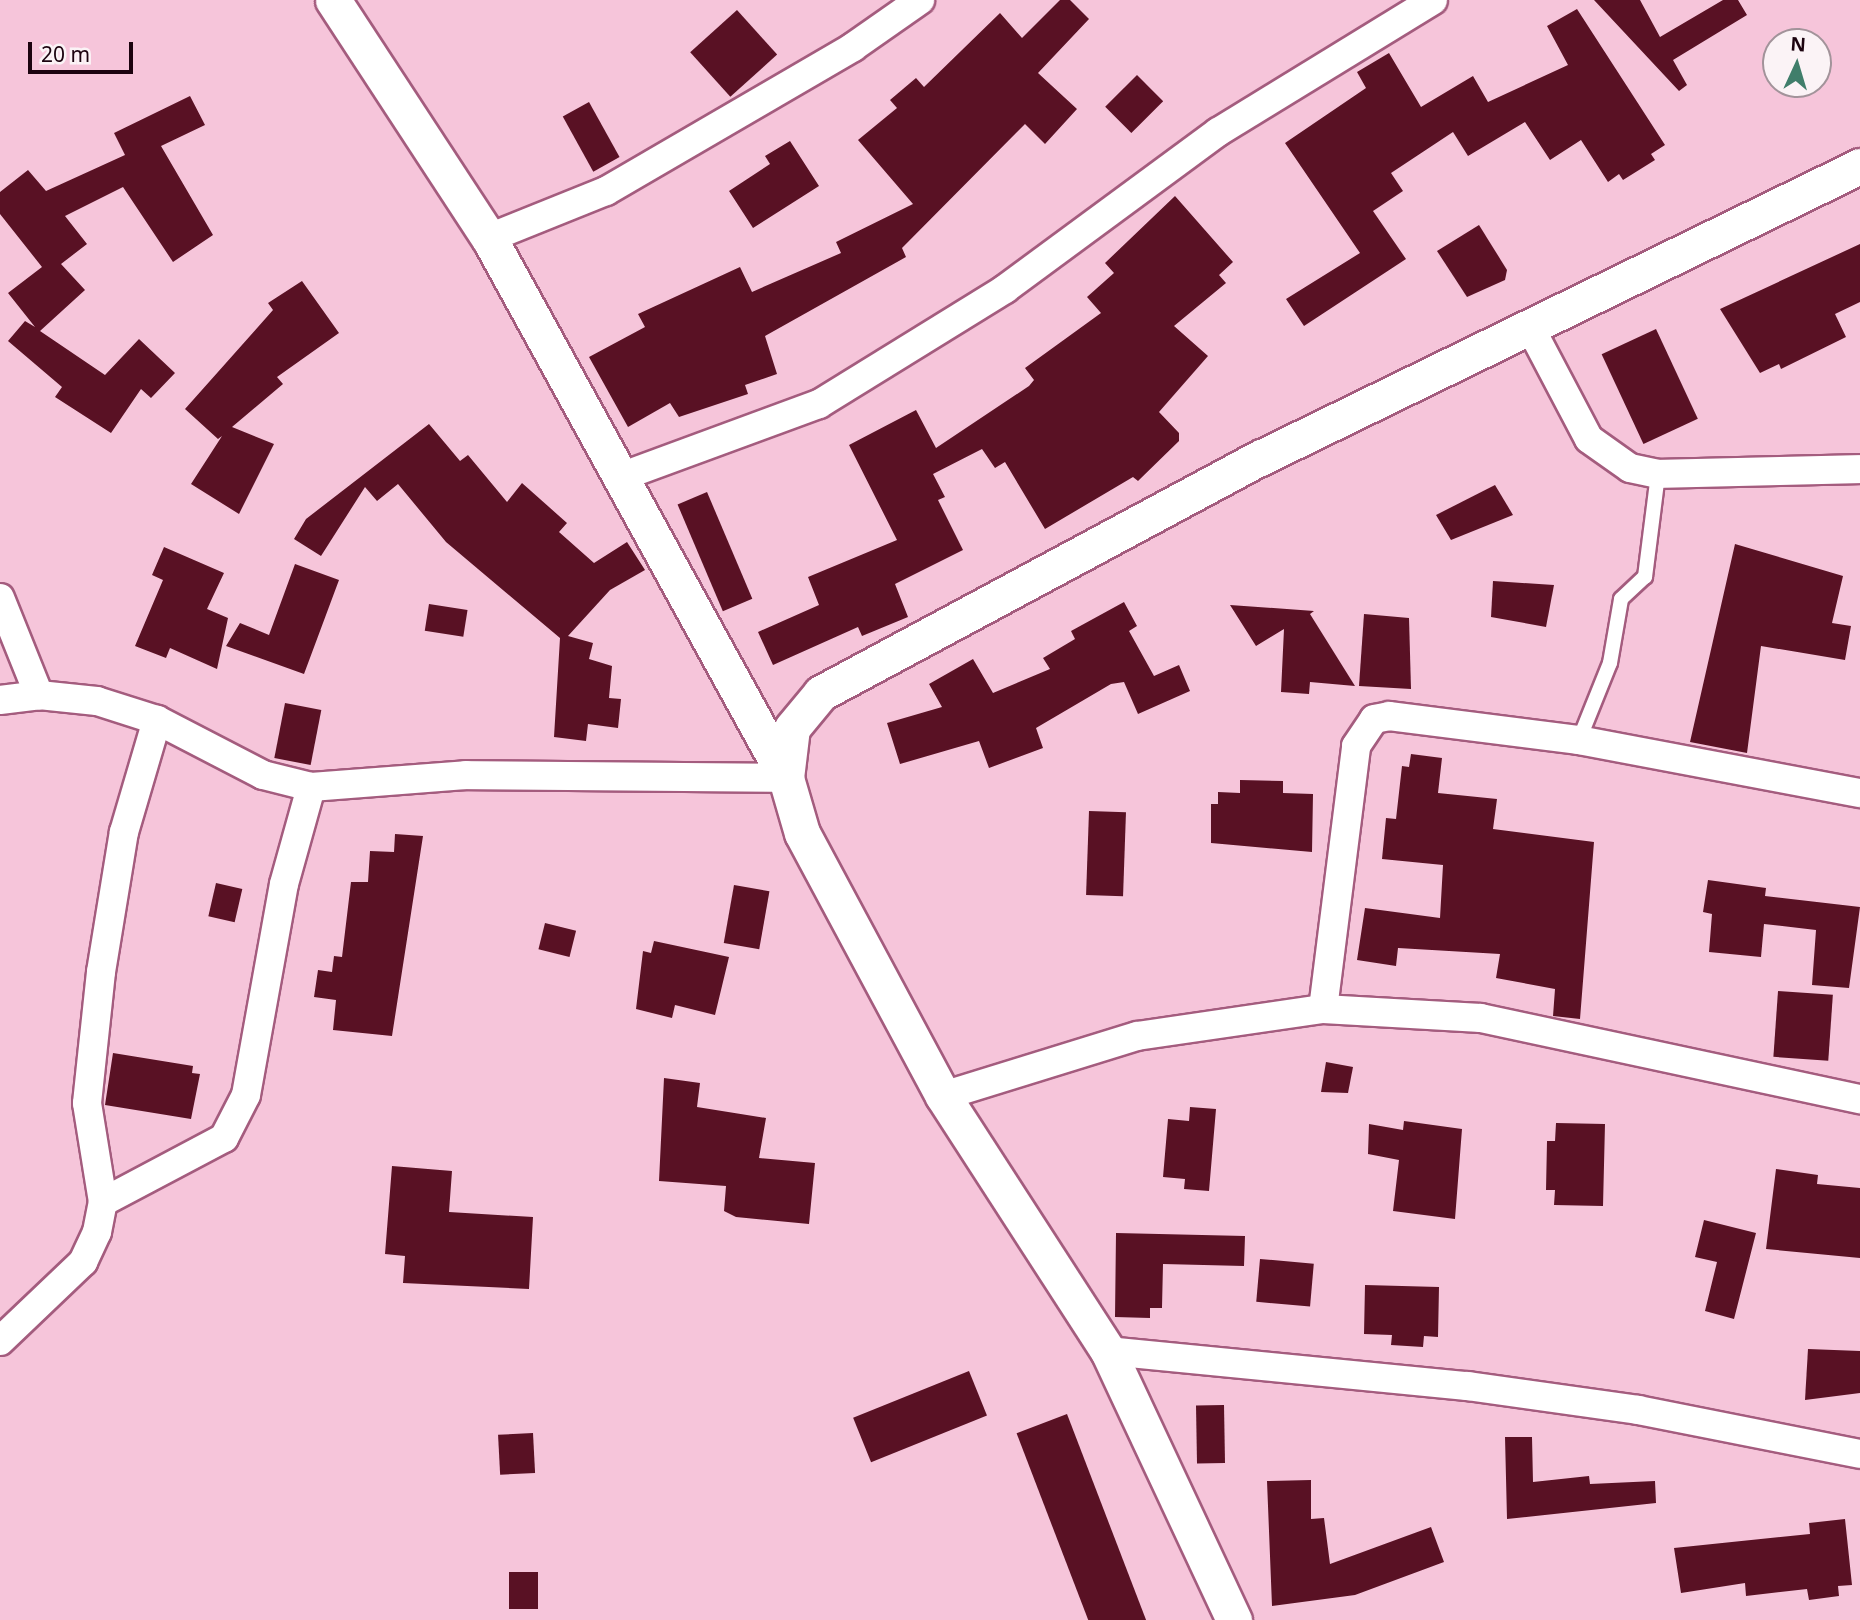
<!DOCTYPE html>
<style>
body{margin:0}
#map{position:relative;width:1860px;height:1620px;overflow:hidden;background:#f6c5da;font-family:"Noto Sans",sans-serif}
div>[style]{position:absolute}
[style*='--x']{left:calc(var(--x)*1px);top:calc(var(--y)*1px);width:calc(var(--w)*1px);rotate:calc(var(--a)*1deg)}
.building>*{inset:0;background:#591124;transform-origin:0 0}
.roads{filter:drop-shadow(2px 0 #a45c7e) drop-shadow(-2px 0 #a45c7e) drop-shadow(0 2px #a45c7e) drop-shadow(0 -2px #a45c7e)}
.service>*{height:14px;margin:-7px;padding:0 7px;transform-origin:7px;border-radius:7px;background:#fff}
.minor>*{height:28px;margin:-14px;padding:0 14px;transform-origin:14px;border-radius:14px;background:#fff}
.tertiary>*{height:35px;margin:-17.5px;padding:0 17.5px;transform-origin:17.5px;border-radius:17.5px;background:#fff}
span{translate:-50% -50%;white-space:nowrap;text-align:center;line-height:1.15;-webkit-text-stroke:7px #fbf3f6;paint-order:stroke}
.north{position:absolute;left:1762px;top:28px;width:70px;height:70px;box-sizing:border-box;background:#fbf3f6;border:2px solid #a2939a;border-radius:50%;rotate:4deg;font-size:19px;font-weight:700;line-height:28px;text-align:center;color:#1c030f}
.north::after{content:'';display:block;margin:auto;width:24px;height:32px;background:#407e6b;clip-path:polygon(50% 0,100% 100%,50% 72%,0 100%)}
.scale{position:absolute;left:28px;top:42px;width:105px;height:32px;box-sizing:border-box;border:4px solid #1c030f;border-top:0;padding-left:9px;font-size:21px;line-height:24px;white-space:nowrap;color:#1c030f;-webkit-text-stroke:5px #fbf3f6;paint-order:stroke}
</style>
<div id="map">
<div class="building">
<div style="clip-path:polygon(1060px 0,1070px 0,1089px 19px,1038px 73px,1077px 109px,1045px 144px,1025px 124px,902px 248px,906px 257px,765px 336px,777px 374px,745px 385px,748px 394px,679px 417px,670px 403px,628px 427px,589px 357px,645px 327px,638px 314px,740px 267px,752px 292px,841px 253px,836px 242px,913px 204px,858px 140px,897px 108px,890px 100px,916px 78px,924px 87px,1000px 13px,1022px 38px)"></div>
<div style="clip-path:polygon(1594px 0,1640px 0,1660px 37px,1723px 0,1738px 0,1747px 15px,1673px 60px,1687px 85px,1679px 91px)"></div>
<div style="clip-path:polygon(1577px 9px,1665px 145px,1651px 154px,1655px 160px,1623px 180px,1619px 174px,1608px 182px,1581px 140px,1550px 160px,1525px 122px,1468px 156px,1453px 132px,1391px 173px,1403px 191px,1373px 211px,1406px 259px,1304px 326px,1286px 299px,1360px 253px,1285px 143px,1366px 88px,1357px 72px,1389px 53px,1421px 107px,1473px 76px,1488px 102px,1568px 65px,1547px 26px)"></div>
<div style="left:737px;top:10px;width:60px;height:63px;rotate:48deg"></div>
<div style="left:1137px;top:75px;width:37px;height:45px;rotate:45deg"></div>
<div style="clip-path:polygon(190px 96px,205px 125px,161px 146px,213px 235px,173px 262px,123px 187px,65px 216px,87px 244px,61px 264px,85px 290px,40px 331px,105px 375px,139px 339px,175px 373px,151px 398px,141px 389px,111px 433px,55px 397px,62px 387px,8px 341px,25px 321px,35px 327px,8px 293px,42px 267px,0 214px,0 192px,28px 170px,46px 191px,125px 155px,114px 133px)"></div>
<div style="left:589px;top:102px;width:63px;height:30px;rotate:61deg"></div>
<div style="clip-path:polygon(790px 141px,819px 186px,753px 228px,729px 191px,770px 164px,765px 156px)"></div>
<div style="clip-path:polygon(1175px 196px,1233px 262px,1219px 275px,1226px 283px,1174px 326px,1208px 356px,1159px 412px,1179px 433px,1179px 441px,1138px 481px,1133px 477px,1045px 529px,1005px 462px,995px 468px,982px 449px,933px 474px,945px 497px,938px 500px,963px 550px,895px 584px,908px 617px,862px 636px,858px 627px,773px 665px,758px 632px,819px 605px,808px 577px,897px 540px,849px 445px,916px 410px,936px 448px,1029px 386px,1034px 380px,1025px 368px,1101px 313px,1087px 297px,1114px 273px,1105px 263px)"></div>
<div style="clip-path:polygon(1479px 225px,1507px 270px,1505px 280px,1467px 297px,1437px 251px)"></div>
<div style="clip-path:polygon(1860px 244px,1860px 302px,1835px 314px,1846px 337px,1781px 369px,1779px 364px,1760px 373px,1720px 309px)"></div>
<div style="clip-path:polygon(302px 281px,339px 333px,277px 377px,283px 384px,232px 427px,274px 444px,239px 514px,191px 484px,222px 436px,218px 439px,185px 409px,273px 310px,268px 303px)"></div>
<div style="left:1656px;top:329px;width:99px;height:60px;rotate:65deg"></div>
<div style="clip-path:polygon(429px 424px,460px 461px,468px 455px,507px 502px,522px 483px,567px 523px,559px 532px,594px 563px,627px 542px,645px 570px,610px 590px,568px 636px,593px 643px,589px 659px,612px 666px,609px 698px,621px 699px,618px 728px,588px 724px,586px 741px,554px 737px,560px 638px,446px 542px,398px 484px,377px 501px,365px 487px,321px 556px,294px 539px,306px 519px)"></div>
<div style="clip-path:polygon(1495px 485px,1513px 515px,1451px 540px,1436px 515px)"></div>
<div style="left:707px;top:492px;width:116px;height:32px;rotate:67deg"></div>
<div style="clip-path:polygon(1735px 544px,1843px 576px,1832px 623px,1851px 626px,1845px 660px,1761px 646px,1747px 753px,1690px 742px)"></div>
<div style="clip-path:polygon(164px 547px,224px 573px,207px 609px,228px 618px,217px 669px,170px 648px,166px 658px,135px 646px,163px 580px,152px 575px)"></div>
<div style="clip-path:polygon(295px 564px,339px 580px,304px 674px,226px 646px,240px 623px,269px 635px)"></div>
<div style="clip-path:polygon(1493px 581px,1554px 585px,1546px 627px,1491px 617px)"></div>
<div style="clip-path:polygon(1124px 602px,1137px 626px,1129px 631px,1154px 676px,1179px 665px,1190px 691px,1138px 714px,1124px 682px,1111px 684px,1036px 728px,1043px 748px,989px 768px,979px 741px,900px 764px,887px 723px,942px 707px,929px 684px,973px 659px,993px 693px,1050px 669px,1043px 658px,1075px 639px,1071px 631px)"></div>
<div style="left:429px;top:604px;width:39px;height:27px;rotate:9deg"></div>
<div style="clip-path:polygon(1230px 605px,1314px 611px,1310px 614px,1355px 686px,1310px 682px,1309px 694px,1281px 692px,1284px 629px,1256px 646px)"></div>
<div style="clip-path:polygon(1364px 614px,1409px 618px,1411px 689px,1359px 686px)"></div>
<div style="left:285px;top:703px;width:37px;height:56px;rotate:11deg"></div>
<div style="clip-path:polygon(1411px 754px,1442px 758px,1438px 793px,1497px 799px,1493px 829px,1594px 842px,1580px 1019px,1553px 1016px,1555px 989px,1496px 978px,1500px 954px,1398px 948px,1396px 966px,1357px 960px,1365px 908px,1440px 918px,1443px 865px,1382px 859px,1386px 818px,1396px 819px,1402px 766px,1409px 767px)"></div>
<div style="clip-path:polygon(1240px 780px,1283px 781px,1283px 793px,1313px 794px,1312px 852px,1211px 843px,1211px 804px,1218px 804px,1218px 792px,1240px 793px)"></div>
<div style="left:1089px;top:811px;width:37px;height:84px;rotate:2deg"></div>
<div style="clip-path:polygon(395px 834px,423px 836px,392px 1036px,333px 1030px,336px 1000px,314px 997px,318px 970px,332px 972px,334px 956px,342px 957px,351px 882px,368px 882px,370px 851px,394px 852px)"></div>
<div style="clip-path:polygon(1708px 880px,1766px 888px,1765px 896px,1860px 907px,1849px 988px,1812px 985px,1816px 930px,1764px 924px,1761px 957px,1709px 952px,1712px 914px,1703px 912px)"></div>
<div style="left:216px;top:883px;width:27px;height:34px;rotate:13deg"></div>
<div style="left:734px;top:885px;width:36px;height:59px;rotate:10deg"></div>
<div style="left:545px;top:923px;width:32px;height:27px;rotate:14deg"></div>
<div style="clip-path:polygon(654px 941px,729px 957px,715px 1015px,675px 1005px,672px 1018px,636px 1009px,643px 951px,651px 953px)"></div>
<div style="left:1778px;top:991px;width:55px;height:66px;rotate:4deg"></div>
<div style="clip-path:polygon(113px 1053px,193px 1066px,192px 1073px,200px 1074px,191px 1119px,105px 1105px)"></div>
<div style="clip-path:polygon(1326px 1062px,1353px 1067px,1348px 1093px,1321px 1092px)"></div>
<div style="clip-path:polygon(664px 1078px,700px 1083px,697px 1107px,766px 1118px,759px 1158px,815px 1163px,809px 1224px,736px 1217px,724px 1211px,726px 1186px,659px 1181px)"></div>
<div style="clip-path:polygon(1190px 1107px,1216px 1109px,1209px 1191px,1184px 1189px,1185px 1179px,1163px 1177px,1168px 1119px,1189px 1121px)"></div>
<div style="clip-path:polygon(1404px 1121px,1462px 1129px,1455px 1219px,1393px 1211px,1399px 1160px,1368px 1154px,1369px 1124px,1403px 1130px)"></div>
<div style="clip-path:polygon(1556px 1123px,1605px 1124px,1603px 1206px,1554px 1205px,1555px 1190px,1546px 1190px,1547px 1141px,1555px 1141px)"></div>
<div style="clip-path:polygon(392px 1166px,452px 1171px,449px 1212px,533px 1217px,529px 1289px,403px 1283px,405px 1256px,385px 1254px)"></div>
<div style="clip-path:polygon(1776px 1169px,1818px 1175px,1817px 1184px,1860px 1188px,1860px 1258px,1766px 1249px)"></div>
<div style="clip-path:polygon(1704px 1220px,1756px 1233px,1734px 1319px,1705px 1311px,1717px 1262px,1695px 1257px)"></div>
<div style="clip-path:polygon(1116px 1233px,1245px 1236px,1244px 1266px,1163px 1264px,1162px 1308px,1150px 1308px,1150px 1318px,1115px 1317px)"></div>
<div style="left:1260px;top:1259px;width:54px;height:43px;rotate:5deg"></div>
<div style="clip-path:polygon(1365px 1285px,1439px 1287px,1438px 1337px,1424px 1336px,1423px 1347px,1391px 1345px,1392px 1335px,1364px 1334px)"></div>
<div style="clip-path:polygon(1808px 1349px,1860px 1351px,1860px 1393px,1805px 1400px)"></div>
<div style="left:969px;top:1371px;width:48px;height:125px;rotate:68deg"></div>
<div style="left:1224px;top:1405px;width:58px;height:28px;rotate:89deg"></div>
<div style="left:1067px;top:1414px;width:221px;height:54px;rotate:69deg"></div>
<div style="left:533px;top:1433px;width:40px;height:35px;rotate:87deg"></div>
<div style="clip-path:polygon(1505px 1437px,1532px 1437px,1533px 1482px,1589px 1476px,1590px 1484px,1655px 1481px,1656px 1503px,1507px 1519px)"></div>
<div style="clip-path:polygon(1311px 1480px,1311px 1519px,1324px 1518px,1330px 1564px,1431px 1527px,1444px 1562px,1355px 1595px,1272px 1606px,1267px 1481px)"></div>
<div style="clip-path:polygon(1845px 1519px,1852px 1585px,1838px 1586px,1839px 1596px,1809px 1600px,1807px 1589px,1746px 1596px,1745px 1583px,1681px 1593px,1674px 1548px,1810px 1534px,1809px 1523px)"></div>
<div style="left:538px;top:1572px;width:37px;height:29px;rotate:90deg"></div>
</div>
<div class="roads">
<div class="service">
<div style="--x:1579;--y:740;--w:83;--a:-68.1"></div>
<div style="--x:1610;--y:663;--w:65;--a:-80.2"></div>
<div style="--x:1621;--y:599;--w:33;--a:-43"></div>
<div style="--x:1645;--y:577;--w:104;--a:-82.8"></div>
</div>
<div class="minor">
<div style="--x:489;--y:238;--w:126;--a:-21.9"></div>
<div style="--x:606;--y:191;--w:286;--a:-30.2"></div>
<div style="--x:853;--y:47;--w:82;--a:-35"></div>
<div style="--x:1531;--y:329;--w:124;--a:62.2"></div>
<div style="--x:1589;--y:439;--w:50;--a:35.3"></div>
<div style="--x:1630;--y:468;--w:29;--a:12"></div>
<div style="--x:1658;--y:474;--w:202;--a:-1.4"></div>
<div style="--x:623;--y:476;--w:209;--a:-20.2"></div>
<div style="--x:819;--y:404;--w:219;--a:-31.7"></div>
<div style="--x:1005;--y:289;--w:265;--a:-36.4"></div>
<div style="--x:1218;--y:132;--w:252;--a:-31.5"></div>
<div style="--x:0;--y:598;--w:105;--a:68.1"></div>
<div style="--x:0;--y:700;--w:39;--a:-7"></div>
<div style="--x:39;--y:695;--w:58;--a:5.9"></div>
<div style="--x:97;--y:701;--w:63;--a:17.6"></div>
<div style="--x:157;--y:720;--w:119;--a:27.4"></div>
<div style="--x:263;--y:775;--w:49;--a:14"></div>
<div style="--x:311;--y:787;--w:155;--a:-4.4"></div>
<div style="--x:466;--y:775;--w:320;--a:0.5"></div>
<div style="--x:1323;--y:1009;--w:265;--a:-82.8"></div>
<div style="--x:1356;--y:746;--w:32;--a:-56"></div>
<div style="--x:1374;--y:719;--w:15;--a:-11"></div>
<div style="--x:1389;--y:716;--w:192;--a:7.2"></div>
<div style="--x:1579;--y:740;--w:286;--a:10.7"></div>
<div style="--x:943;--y:1096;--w:203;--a:-17.2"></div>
<div style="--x:1137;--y:1036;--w:188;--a:-8.3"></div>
<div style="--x:1323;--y:1009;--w:158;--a:3.3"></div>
<div style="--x:1481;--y:1018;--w:388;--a:12.1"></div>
<div style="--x:103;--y:1202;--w:137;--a:-27.9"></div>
<div style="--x:224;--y:1138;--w:48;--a:-62.9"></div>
<div style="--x:246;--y:1095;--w:214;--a:-79.8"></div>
<div style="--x:284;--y:884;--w:101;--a:-74.4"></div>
<div style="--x:0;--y:1341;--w:115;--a:-43.6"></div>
<div style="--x:83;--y:1262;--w:33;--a:-65"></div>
<div style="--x:97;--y:1232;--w:31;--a:-79"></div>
<div style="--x:103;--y:1202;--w:100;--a:-99.2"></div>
<div style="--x:87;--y:1103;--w:132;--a:-83.9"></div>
<div style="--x:101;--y:972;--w:142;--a:-80.7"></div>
<div style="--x:124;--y:832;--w:117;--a:-73.6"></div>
<div style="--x:1108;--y:1351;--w:362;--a:5.6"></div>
<div style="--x:1468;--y:1386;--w:172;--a:8"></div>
<div style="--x:1638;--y:1410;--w:226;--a:11.2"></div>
</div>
<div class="tertiary">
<div style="--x:333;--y:0;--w:285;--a:56.8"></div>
<div style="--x:489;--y:238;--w:616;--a:61.19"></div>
<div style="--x:1234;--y:1620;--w:297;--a:-115.1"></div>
<div style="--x:1108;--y:1351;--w:304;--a:-122.9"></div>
<div style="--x:943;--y:1096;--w:298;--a:-118.2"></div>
<div style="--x:802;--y:833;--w:57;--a:-106.2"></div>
<div style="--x:786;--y:778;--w:50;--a:-83.2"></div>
<div style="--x:792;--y:728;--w:45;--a:-50.4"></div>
<div style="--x:821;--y:693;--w:498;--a:-28.2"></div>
<div style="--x:1260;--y:458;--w:667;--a:-25.95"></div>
</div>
</div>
<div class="north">N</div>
<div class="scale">20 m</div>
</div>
